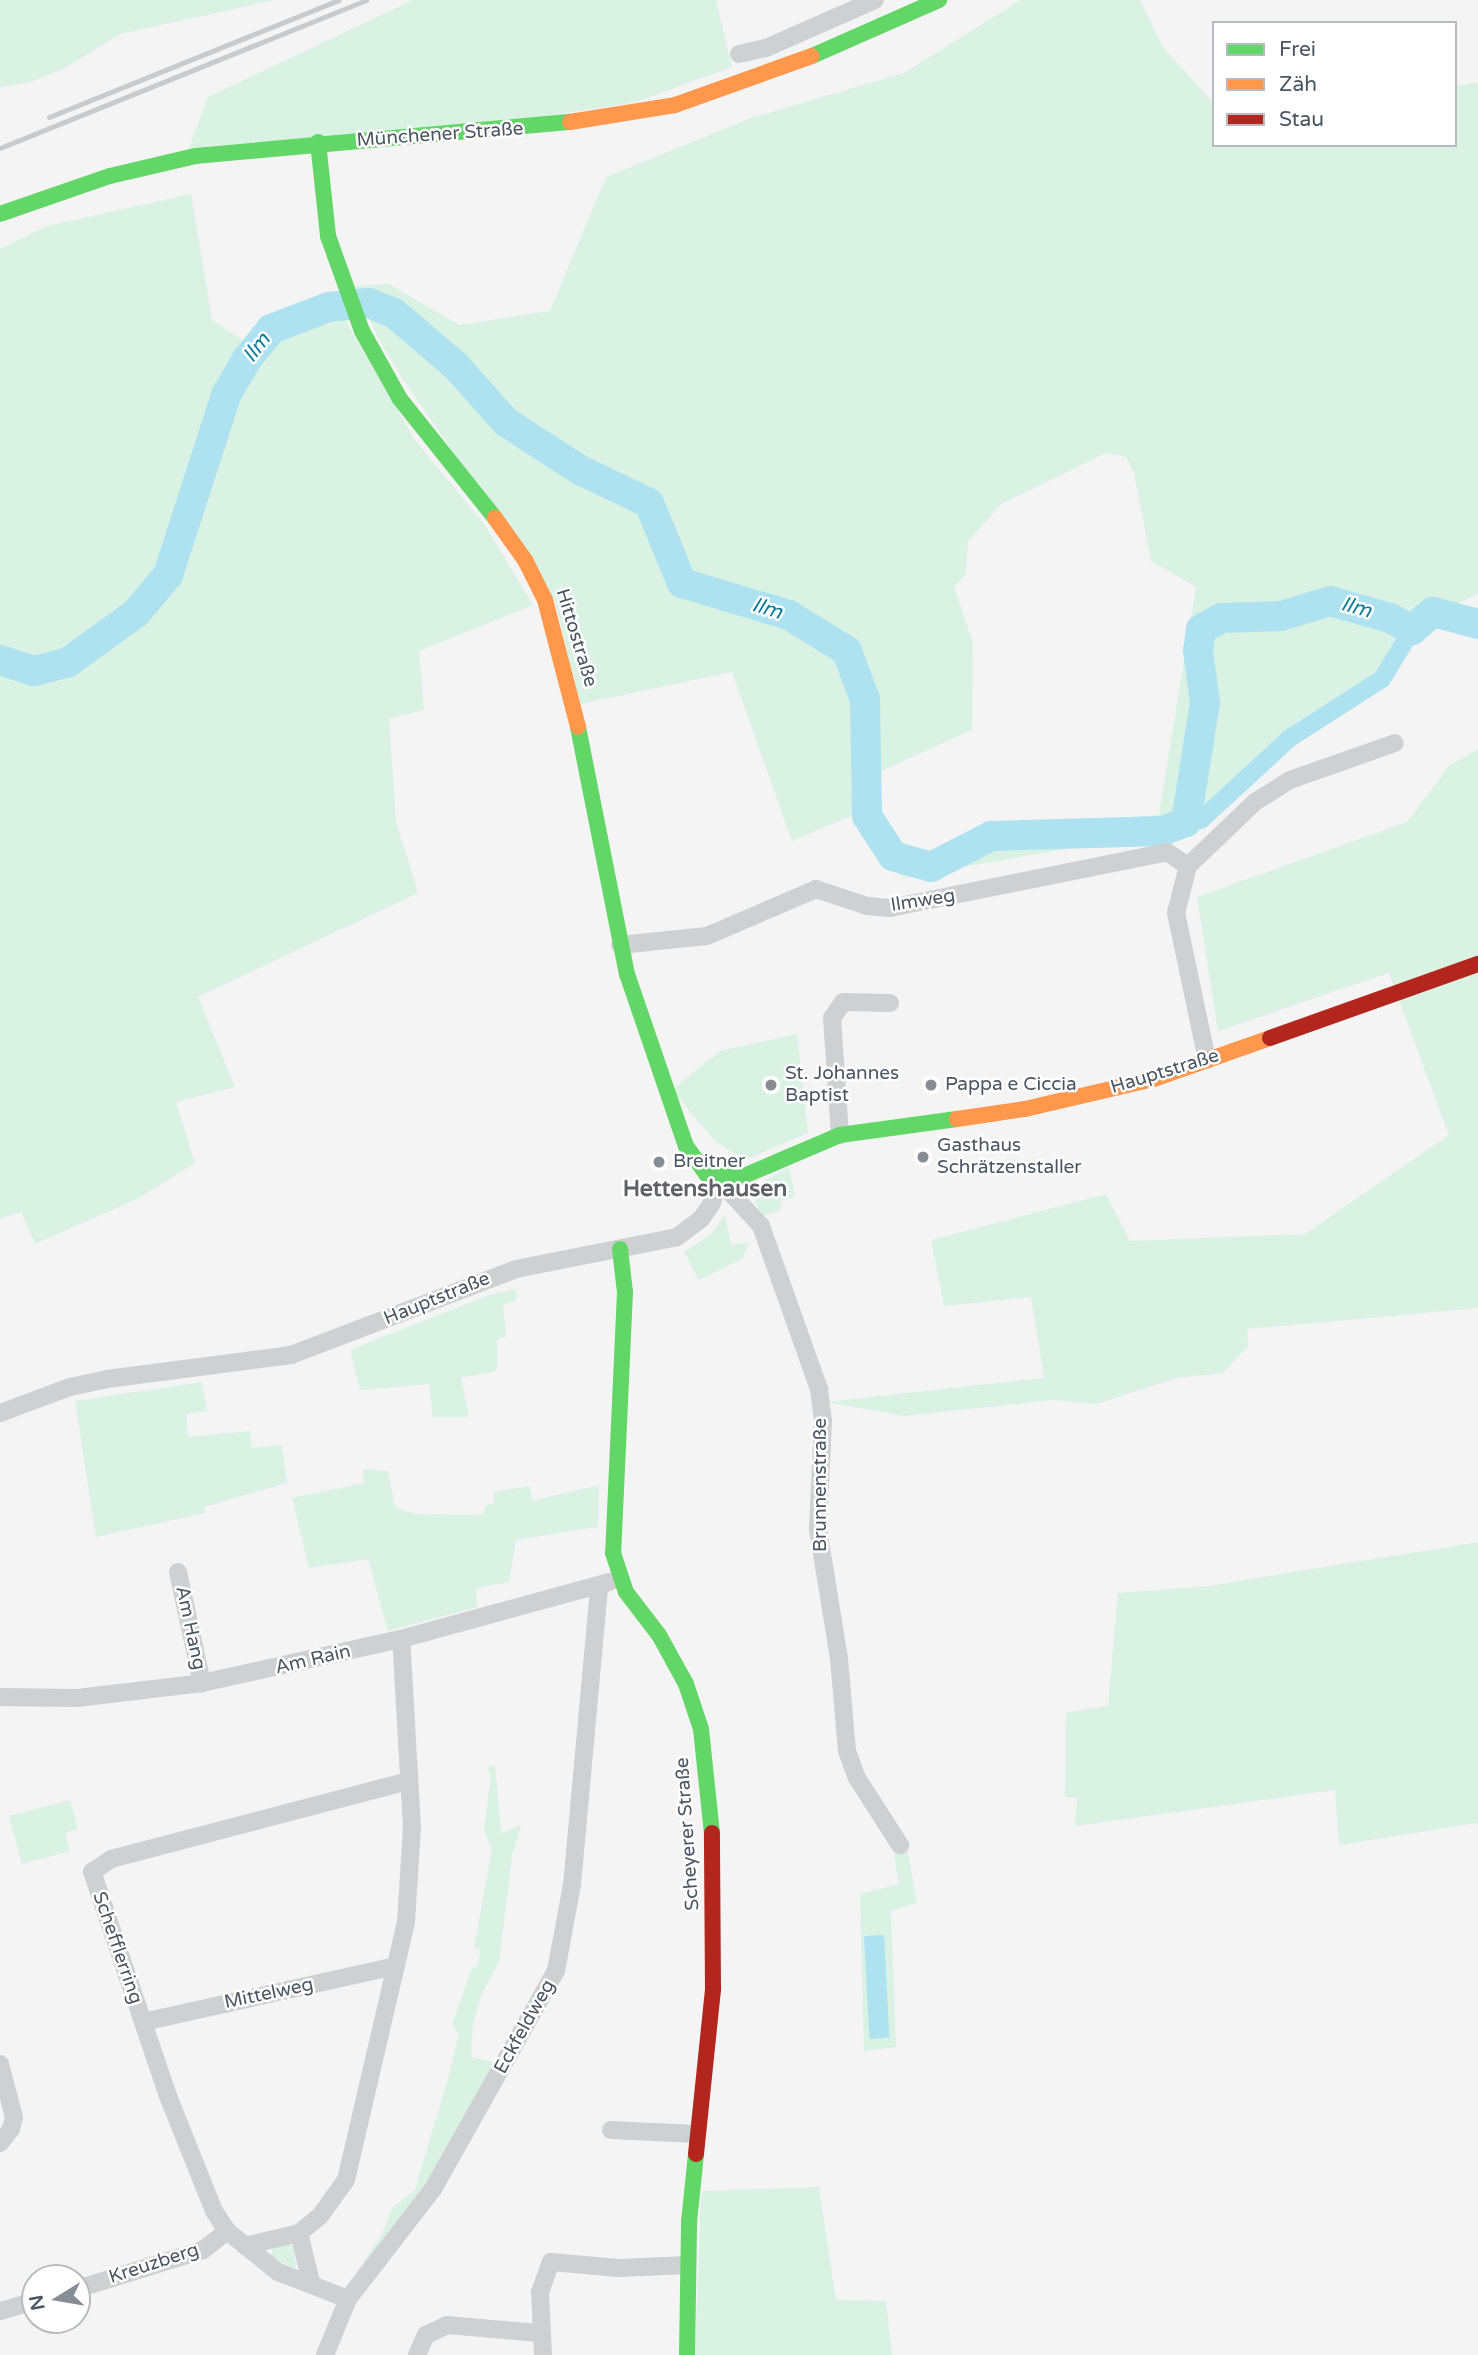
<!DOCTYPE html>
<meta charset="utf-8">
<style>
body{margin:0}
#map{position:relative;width:1478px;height:2355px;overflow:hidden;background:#f4f4f4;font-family:"Varela Round",sans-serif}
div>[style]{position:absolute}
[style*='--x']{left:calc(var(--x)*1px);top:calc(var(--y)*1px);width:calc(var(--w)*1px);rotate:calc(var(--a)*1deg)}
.green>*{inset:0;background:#d9f2e3}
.water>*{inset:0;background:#aee2f0;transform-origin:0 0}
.canal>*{height:18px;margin:-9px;padding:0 9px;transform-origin:9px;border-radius:9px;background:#aee2f0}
.river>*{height:30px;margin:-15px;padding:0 15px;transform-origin:15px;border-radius:15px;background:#aee2f0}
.street>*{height:18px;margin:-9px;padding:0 9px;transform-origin:9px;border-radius:9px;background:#ced0d2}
.fast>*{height:16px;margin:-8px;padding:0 8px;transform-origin:8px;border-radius:8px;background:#63d668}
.slow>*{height:16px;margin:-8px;padding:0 8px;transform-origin:8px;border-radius:8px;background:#ff974d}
.jam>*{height:16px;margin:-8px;padding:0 8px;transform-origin:8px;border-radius:8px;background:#b3261e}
.rail>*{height:5px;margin:-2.5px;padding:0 2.5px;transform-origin:2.5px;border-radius:2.5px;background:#c9cacc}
.dots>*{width:19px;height:19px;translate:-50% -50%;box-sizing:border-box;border:4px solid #fff;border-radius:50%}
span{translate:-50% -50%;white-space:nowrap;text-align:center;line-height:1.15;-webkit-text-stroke:5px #fff;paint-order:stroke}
.street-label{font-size:19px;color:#4a5661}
.poi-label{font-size:19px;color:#4a5661}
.left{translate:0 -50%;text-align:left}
.water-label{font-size:21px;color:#0c7c9b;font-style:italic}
.quarter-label{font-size:23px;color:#5f6368;font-weight:700}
.legend{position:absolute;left:1212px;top:21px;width:245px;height:126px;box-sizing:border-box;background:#fff;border:2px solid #b7bbc0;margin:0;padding:9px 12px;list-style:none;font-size:21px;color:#4a5661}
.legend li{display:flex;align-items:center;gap:14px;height:35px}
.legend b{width:35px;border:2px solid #b7bbc0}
.north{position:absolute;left:21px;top:2264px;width:70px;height:70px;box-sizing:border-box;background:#fff;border:2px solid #b7bbc0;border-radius:50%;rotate:259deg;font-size:19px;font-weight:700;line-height:28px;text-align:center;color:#4a5661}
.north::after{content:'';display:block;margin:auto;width:24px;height:32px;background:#868d94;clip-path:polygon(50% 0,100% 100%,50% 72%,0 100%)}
</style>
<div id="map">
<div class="green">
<div style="clip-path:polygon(0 0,275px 0,120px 34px,65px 68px,34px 81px,0 87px)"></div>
<div style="clip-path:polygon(413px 0,716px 0,732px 67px,636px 102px,514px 121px,189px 148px,208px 97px)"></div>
<div style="clip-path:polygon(evenodd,1021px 0,1140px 0,1163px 47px,1214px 104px,1214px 145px,1455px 145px,1455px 86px,1478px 83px,1478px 594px,1419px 622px,1391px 663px,1294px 726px,1188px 827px,903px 878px,851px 816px,792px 841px,732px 672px,580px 704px,555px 601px,403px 379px,379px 340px,355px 286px,389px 284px,459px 325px,550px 311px,606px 177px,751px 118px,904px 73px,1021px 0,1106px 453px,1126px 457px,1134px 473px,1151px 561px,1196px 587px,1159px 815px,982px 829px,930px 858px,904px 852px,873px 805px,874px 774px,972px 730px,973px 642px,954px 588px,966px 573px,968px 542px,1001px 504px,1106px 453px)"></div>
<div style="clip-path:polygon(191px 194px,212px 320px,247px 343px,345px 320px,415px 440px,485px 525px,533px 605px,419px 651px,424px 710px,389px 719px,396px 822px,418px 893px,198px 997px,235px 1087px,176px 1102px,195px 1163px,137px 1199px,35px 1244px,21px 1212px,0 1219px,0 249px,47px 226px)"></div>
<div style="clip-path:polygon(1478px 749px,1478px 1308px,1247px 1329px,1248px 1346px,1223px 1373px,1176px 1378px,1097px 1404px,1054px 1400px,904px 1416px,826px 1402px,1044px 1378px,1031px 1297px,944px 1306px,931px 1240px,1106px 1194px,1130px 1241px,1305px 1234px,1449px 1135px,1389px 973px,1218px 1031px,1197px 897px,1407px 822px,1449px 766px)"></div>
<div style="clip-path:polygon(797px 1034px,808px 1133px,745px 1160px,716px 1142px,672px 1090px,720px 1051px)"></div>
<div style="clip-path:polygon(789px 1167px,795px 1196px,780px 1202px,781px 1210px,762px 1217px,750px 1189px)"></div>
<div style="clip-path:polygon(725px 1215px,731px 1245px,749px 1242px,743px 1258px,699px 1280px,684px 1252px,710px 1235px)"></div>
<div style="clip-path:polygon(516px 1289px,517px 1300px,503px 1305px,506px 1336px,497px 1340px,497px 1371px,461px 1378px,469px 1417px,433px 1417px,429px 1384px,360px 1390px,350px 1350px,489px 1295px)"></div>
<div style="clip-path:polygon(202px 1382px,207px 1411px,186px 1414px,188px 1437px,250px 1431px,252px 1448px,282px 1445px,287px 1483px,204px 1507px,205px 1513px,96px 1537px,75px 1401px)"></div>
<div style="clip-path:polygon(363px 1469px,388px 1471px,395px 1507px,415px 1514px,482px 1515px,487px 1505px,494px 1503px,494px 1492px,530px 1486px,532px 1501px,599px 1485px,598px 1527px,516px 1540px,509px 1582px,476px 1588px,477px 1607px,388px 1631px,368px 1559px,309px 1568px,292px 1498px,364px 1483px)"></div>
<div style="clip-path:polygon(1478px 1542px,1478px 1823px,1339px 1845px,1335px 1790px,1075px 1826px,1077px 1798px,1065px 1797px,1066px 1713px,1108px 1706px,1118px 1593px,1209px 1586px)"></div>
<div style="clip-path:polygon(495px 1765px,501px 1833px,521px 1825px,512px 1856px,499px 1962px,482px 1993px,473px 2024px,471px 2057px,497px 2063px,424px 2195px,370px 2267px,356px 2273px,383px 2232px,392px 2208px,415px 2190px,449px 2075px,459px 2034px,452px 2025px,472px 1968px,478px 1966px,480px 1949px,474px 1948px,492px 1850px,484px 1830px,491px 1776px,487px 1767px)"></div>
<div style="clip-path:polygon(70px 1800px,78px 1829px,65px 1833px,70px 1851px,22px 1864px,9px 1816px)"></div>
<div style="clip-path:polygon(908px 1852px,917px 1903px,891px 1911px,896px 2047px,864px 2051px,860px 1894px,899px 1884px,894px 1854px)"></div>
<div style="clip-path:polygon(819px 2187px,836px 2300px,886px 2301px,892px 2355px,695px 2355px,701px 2191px)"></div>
<div style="clip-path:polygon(288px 2242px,294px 2249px,296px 2269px,271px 2258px,272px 2248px)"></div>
</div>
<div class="water">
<div style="left:884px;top:1935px;width:103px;height:20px;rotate:87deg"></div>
</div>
<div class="canal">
<div style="--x:1186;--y:822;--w:15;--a:-8"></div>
<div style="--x:1201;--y:820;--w:121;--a:-42.7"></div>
<div style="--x:1290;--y:738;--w:109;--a:-32.7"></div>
<div style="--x:1382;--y:679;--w:57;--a:-58.5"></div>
</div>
<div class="river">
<div style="--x:0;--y:660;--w:36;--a:18"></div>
<div style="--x:34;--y:671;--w:34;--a:-14"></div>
<div style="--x:67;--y:663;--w:85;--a:-35.9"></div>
<div style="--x:136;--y:613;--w:50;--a:-49.9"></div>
<div style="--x:168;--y:575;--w:189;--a:-72.1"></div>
<div style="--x:226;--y:395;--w:42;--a:-59.7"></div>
<div style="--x:247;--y:359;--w:38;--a:-51"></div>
<div style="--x:271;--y:329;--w:62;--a:-20.8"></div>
<div style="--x:329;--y:307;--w:40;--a:-5.7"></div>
<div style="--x:369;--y:303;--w:27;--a:22"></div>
<div style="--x:394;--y:313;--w:82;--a:40.5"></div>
<div style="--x:456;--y:366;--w:75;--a:48.2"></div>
<div style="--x:506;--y:422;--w:88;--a:33"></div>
<div style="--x:580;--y:470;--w:76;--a:25.6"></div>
<div style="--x:649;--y:503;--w:87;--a:67.6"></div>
<div style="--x:682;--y:583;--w:112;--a:16.7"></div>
<div style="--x:789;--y:615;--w:68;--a:31.8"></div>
<div style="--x:847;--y:651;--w:52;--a:69.8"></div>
<div style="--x:865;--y:700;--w:116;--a:89"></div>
<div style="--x:867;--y:816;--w:48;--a:57"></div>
<div style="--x:893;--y:856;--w:40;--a:16"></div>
<div style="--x:931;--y:867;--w:68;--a:-27.3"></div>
<div style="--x:991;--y:836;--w:171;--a:-1.7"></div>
<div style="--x:1162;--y:831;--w:26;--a:-21"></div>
<div style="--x:1186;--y:822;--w:121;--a:-81"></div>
<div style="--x:1205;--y:702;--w:51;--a:-97.8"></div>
<div style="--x:1198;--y:651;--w:22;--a:-82"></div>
<div style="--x:1201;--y:629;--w:24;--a:-28"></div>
<div style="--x:1222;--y:618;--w:59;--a:-1.9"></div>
<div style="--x:1281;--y:616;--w:51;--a:-17"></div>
<div style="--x:1330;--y:601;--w:62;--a:15.8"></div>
<div style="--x:1390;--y:618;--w:25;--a:29"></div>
<div style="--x:1412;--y:630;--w:28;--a:-41"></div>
<div style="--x:1433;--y:612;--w:47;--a:14.9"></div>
</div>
<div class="street">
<div style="--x:739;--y:54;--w:28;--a:-13"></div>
<div style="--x:766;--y:48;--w:119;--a:-23.8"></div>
<div style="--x:620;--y:945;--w:87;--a:-5.9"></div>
<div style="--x:707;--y:936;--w:119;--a:-23.3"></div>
<div style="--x:816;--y:889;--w:54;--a:18.4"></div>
<div style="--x:867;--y:906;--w:23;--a:5"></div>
<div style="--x:890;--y:908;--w:283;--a:-11.4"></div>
<div style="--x:1167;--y:852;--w:25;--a:34"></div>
<div style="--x:1207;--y:1060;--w:150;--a:-101.9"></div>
<div style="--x:1176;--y:913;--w:49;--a:-75.7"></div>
<div style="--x:1188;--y:866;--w:93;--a:-43.7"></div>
<div style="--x:1255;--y:802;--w:41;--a:-32.2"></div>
<div style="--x:1290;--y:780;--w:111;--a:-19.4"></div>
<div style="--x:840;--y:1135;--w:117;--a:-93.9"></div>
<div style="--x:832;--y:1018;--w:19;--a:-55"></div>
<div style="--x:843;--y:1002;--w:47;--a:1.2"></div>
<div style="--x:718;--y:1179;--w:64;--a:47.5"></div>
<div style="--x:761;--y:1226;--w:173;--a:70.4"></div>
<div style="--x:819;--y:1389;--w:32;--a:83"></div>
<div style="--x:823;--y:1421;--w:108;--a:92.7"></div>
<div style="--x:818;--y:1529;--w:131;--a:80.8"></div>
<div style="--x:839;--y:1658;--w:93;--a:85.1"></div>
<div style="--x:847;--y:1751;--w:29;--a:70"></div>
<div style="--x:857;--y:1778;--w:80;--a:57.3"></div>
<div style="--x:0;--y:1413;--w:75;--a:-20.4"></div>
<div style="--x:70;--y:1387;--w:38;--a:-12"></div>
<div style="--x:107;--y:1379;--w:186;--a:-7.4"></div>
<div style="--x:291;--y:1355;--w:241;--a:-20.9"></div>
<div style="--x:516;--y:1269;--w:164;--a:-11.2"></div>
<div style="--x:677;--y:1237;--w:30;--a:-37"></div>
<div style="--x:701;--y:1219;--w:19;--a:-55"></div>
<div style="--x:712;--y:1203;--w:25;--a:-76"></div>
<div style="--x:178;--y:1572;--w:114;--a:77.8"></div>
<div style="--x:0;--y:1697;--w:77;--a:0.7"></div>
<div style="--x:77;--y:1698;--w:126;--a:-6.8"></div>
<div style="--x:202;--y:1683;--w:204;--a:-12.5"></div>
<div style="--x:401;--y:1639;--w:216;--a:-15.3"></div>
<div style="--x:143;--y:2022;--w:259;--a:-12.5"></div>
<div style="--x:0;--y:2064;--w:55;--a:75.2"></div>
<div style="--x:14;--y:2117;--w:12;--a:104"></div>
<div style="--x:11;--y:2129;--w:18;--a:128"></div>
<div style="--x:611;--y:2130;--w:85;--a:2.7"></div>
<div style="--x:299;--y:2233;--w:27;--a:-39"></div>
<div style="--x:320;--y:2216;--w:44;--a:-54.2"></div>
<div style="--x:346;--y:2180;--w:265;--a:-76.9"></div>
<div style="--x:406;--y:1922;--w:95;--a:-86.4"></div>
<div style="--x:412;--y:1827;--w:188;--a:-93.3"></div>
<div style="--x:245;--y:2246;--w:56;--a:-13.5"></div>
<div style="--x:299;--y:2233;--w:50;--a:76.2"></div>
<div style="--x:77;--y:2289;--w:132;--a:-17.2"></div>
<div style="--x:203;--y:2250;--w:31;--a:-38"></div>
<div style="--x:348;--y:2299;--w:75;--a:-158.9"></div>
<div style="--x:278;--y:2272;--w:65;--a:-141.2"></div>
<div style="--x:227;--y:2231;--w:24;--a:-123"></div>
<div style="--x:214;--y:2211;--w:124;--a:-111.8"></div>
<div style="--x:168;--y:2096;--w:237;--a:-108.7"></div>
<div style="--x:92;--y:1872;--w:23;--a:-34"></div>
<div style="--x:111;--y:1859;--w:307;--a:-14.7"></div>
<div style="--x:0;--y:2311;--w:36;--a:-16"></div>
<div style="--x:325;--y:2355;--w:61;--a:-67.7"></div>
<div style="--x:348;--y:2299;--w:139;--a:-52.3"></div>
<div style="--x:433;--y:2189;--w:250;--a:-60.6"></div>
<div style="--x:556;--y:1971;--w:87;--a:-79.5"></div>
<div style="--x:572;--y:1885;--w:299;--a:-84.8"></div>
<div style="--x:417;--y:2355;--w:22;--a:-66"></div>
<div style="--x:426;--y:2335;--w:23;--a:-25"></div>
<div style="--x:447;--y:2325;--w:92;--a:5"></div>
<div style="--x:543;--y:2355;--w:63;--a:-92.7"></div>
<div style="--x:540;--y:2292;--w:32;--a:-70"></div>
<div style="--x:551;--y:2262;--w:68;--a:5"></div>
<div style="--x:619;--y:2268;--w:68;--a:-2.5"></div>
</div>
<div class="fast">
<div style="--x:812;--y:56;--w:139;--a:-23.8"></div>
<div style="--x:318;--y:142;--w:95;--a:83.9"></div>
<div style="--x:328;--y:236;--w:101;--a:70.3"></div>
<div style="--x:362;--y:331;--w:78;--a:60.8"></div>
<div style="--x:400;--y:399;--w:152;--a:51.4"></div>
<div style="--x:0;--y:214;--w:116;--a:-19.1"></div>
<div style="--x:110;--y:176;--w:87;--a:-13.2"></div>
<div style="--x:195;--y:156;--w:377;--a:-5.2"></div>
<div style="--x:578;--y:727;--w:252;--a:78.8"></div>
<div style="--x:627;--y:974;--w:182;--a:71.1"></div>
<div style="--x:686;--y:1146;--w:34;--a:54"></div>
<div style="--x:706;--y:1174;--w:33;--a:7"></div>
<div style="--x:739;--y:1178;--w:110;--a:-23.1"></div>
<div style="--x:840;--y:1135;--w:118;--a:-7.8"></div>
<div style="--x:620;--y:1249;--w:43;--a:83.4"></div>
<div style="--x:625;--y:1292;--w:261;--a:92.6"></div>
<div style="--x:613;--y:1553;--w:41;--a:71.6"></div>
<div style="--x:626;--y:1592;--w:54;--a:52.5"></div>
<div style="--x:659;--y:1635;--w:56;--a:61.1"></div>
<div style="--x:686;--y:1684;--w:47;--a:71.6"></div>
<div style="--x:701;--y:1729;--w:105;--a:84"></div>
<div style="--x:687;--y:2355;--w:133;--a:-89.1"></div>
<div style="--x:689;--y:2222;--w:68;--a:-84.1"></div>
</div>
<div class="slow">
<div style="--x:570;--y:122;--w:106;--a:-9.2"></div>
<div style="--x:675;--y:105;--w:145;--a:-19.7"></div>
<div style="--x:495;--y:518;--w:52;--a:54.5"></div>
<div style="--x:525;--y:560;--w:45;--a:63.4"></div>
<div style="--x:545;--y:600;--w:131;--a:75.4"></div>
<div style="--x:957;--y:1119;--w:69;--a:-8.4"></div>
<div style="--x:1025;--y:1109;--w:132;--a:-13.1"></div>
<div style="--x:1154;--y:1079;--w:123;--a:-19.5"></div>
</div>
<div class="jam">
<div style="--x:1270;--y:1038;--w:221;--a:-19.6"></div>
<div style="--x:696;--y:2154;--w:166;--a:-84.1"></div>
<div style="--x:713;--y:1989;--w:156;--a:-90.4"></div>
</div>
<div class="rail">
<div style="--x:49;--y:117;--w:312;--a:-22"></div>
<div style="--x:0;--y:148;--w:395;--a:-22"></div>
</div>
<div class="dots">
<div style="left:771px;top:1085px;background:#868d94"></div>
<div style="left:931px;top:1085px;background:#868d94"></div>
<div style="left:923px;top:1157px;background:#868d94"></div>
<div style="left:659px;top:1162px;background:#868d94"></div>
</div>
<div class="street-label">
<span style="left:440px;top:135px;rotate:-4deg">Münchener Straße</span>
<span style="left:576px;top:638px;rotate:73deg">Hittostraße</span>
<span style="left:923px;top:901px;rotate:-9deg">Ilmweg</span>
<span style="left:1165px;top:1072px;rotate:-17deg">Hauptstraße</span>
<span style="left:437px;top:1299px;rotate:-22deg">Hauptstraße</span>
<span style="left:821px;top:1485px;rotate:-90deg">Brunnenstraße</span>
<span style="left:190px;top:1628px;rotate:78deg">Am Hang</span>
<span style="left:313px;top:1660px;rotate:-13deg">Am Rain</span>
<span style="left:688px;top:1834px;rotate:-94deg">Scheyerer Straße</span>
<span style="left:117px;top:1948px;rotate:71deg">Schefflerring</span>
<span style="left:269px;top:1994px;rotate:-12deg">Mittelweg</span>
<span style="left:525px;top:2027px;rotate:-61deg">Eckfeldweg</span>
<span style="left:154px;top:2264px;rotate:-18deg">Kreuzberg</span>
</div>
<div class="poi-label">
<span class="left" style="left:785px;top:1085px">St. Johannes<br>Baptist</span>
<span class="left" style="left:945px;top:1085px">Pappa e Ciccia</span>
<span class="left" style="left:937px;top:1157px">Gasthaus<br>Schrätzenstaller</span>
<span class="left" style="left:673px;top:1162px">Breitner</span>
</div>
<div class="water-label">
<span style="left:257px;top:348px;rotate:-53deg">Ilm</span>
<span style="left:1356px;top:608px;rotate:16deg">Ilm</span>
<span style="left:767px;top:609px;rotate:17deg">Ilm</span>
</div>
<div class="quarter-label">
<span style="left:705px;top:1189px">Hettenshausen</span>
</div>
<ul class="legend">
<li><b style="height:9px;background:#63d668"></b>Frei</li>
<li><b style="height:9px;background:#ff974d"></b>Zäh</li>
<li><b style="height:9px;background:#b3261e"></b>Stau</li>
</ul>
<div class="north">N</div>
</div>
